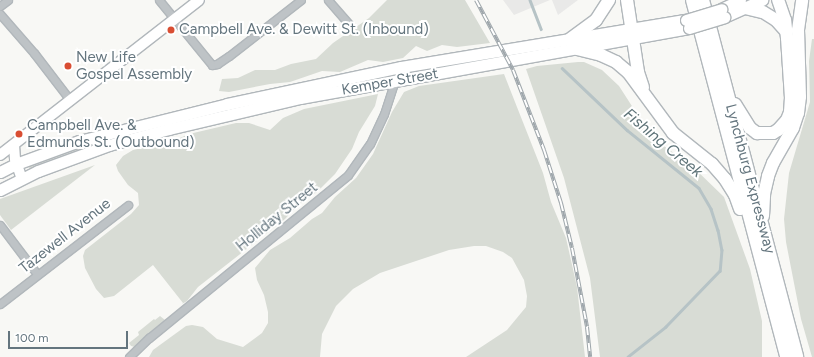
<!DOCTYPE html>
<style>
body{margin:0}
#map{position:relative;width:814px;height:357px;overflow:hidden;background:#f8f8f5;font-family:Figtree,sans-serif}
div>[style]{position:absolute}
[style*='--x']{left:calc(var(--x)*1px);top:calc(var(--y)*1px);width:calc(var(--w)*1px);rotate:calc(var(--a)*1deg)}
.built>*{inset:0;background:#e9e9e8}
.green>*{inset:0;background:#d8dcd5}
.stream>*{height:2.5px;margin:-1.25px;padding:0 1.25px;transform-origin:1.25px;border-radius:1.25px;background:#b6c3c6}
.roads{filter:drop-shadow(1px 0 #b1b7bb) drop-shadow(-1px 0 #b1b7bb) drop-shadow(0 1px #b1b7bb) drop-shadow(0 -1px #b1b7bb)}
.minor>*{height:7px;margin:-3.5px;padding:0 3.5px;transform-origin:3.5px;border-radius:3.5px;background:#bec3c6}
.secondary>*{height:10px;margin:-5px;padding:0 5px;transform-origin:5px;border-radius:5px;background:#fff}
.primary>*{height:11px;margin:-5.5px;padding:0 5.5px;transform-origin:5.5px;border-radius:5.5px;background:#fff}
.motorway>*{height:12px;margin:-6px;padding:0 6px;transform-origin:6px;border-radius:6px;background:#fff}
.rail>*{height:4px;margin-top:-2px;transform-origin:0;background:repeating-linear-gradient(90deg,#fff 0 8px,#9ea6ab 0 16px);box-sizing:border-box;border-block:1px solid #9ea6ab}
.bridges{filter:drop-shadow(1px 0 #b0b6b9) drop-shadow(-1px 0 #b0b6b9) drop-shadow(0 1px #b0b6b9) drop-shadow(0 -1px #b0b6b9)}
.primary-bridge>*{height:11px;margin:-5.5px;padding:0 5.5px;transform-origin:5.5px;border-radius:5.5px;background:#fff}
.dots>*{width:11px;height:11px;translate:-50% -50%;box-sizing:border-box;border:2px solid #fff;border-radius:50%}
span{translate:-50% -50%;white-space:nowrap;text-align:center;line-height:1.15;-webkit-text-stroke:4px #fff;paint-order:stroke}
.poi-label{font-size:15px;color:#64757e}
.left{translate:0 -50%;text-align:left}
.street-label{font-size:15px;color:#64757e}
.water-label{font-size:16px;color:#5f7479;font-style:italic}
.scale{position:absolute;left:8px;top:331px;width:120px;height:18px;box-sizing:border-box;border:2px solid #64757e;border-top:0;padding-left:5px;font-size:12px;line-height:14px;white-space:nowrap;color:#64757e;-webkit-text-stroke:3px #fff;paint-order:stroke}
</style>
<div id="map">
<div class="built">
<div style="clip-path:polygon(503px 0,550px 0,514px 15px)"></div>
<div style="clip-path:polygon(552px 0,578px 0,558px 15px)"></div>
</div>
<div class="green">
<div style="clip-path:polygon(387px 0,465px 0,490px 43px,457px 47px,442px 45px,427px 51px,416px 46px,403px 58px,383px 62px,368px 60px,340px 72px,322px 71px,290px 82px,270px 84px,229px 92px,219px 91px,222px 79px,238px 78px,255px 70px,275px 70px,291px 64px,316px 59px,333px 43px,369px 18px)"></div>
<div style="clip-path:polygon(812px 39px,814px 39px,814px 357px,812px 357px,801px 319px,786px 242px,784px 219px,789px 173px,810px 102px,809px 61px)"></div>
<div style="clip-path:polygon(578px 62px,584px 62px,602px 70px,619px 86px,648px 131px,661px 144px,691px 165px,724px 197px,750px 269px,762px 321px,762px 357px,600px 357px,590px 278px,564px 178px,526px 69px,537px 66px)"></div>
<div style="clip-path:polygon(504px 74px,543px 173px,551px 202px,566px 238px,577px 287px,585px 357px,466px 357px,507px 330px,526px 307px,527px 296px,524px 280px,512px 258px,503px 252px,486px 246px,474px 246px,449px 250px,380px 273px,353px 289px,336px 306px,322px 334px,320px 357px,149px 357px,153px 350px,186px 326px,192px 325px,203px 327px,217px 339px,243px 347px,262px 333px,268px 323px,268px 312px,264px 295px,257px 280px,255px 268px,270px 250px,290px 238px,312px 219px,322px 213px,335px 197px,356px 178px,373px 154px,392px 112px,404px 92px,419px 86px)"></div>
<div style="clip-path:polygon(378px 94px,375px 106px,359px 132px,352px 149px,335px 174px,317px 192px,297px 206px,285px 219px,198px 287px,187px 301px,182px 304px,183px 303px,153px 265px,114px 296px,104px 298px,96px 289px,85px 268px,83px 256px,85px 250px,131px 214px,139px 205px,138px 193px,128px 185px,118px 171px,116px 165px,123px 156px,133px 150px,173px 141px,189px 134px,236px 123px,249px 123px,270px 130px,283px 118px,304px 109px)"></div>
<div style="clip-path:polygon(160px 125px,30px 169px,29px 168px,30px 164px,87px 144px)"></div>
<div style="clip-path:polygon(95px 165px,11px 230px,0 215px,0 199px)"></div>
<div style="clip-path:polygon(160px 316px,165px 320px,135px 347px,131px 346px,129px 343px,139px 335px,138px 332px,154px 319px,155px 320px)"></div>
</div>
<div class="stream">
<div style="--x:530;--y:0;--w:31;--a:69"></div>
<div style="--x:562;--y:68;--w:90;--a:43.6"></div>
<div style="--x:627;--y:130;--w:92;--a:38.9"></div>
<div style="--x:699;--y:188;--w:24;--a:60"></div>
<div style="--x:711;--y:209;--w:22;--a:72"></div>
<div style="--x:718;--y:230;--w:20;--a:79"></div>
<div style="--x:722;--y:250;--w:21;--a:95"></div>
<div style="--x:720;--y:271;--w:78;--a:134"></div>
<div style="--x:666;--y:327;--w:48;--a:141.7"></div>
</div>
<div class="roads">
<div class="minor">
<div style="--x:159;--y:0;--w:84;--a:50.8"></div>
<div style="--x:212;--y:65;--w:5;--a:-11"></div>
<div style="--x:217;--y:64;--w:14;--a:-34"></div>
<div style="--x:229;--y:56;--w:91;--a:-37.9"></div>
<div style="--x:328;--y:0;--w:33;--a:49"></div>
<div style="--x:0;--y:6;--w:10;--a:-37"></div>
<div style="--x:0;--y:14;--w:52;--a:48.9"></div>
<div style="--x:34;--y:53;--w:59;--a:52.5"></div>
<div style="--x:0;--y:225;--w:61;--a:52.9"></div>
<div style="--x:0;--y:304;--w:162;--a:-37.7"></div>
<div style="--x:129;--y:357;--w:28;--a:-44"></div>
<div style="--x:149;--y:338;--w:257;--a:-39.3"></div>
<div style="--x:348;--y:175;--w:38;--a:-55"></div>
<div style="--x:370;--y:144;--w:33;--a:-65"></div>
<div style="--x:384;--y:114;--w:36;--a:-72"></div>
<div style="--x:395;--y:80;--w:14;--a:-65"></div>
</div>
<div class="secondary">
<div style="--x:14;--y:145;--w:14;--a:86"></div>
<div style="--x:15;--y:159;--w:21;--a:71"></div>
<div style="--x:0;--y:155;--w:252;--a:-37.9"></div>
</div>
<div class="primary">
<div style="--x:721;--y:9;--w:21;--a:-25"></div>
<div style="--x:724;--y:17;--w:42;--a:-24.1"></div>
<div style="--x:0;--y:172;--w:18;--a:-27"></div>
<div style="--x:16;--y:164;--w:67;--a:-20.1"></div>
<div style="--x:79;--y:141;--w:153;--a:-14"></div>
<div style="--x:227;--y:104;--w:178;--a:-12"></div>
<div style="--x:401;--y:67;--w:289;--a:-9.4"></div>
<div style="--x:0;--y:190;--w:42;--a:-26.6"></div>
<div style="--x:38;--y:171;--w:76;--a:-20.1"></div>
<div style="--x:109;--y:145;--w:62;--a:-14.9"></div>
<div style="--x:169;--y:129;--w:135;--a:-13.3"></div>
<div style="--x:300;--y:98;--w:395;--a:-10.2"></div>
</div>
<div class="motorway">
<div style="--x:627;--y:0;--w:73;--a:81.3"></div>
<div style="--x:638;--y:72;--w:16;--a:72"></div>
<div style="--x:692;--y:0;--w:369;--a:75.2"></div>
<div style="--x:703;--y:0;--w:369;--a:75.2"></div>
<div style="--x:745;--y:8;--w:18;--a:13"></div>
<div style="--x:763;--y:12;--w:15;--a:32"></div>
<div style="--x:776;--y:20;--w:15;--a:48"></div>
<div style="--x:570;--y:39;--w:32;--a:-36"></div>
<div style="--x:596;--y:20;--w:24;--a:-57"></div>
<div style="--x:577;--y:49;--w:25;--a:14"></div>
<div style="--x:601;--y:55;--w:17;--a:25"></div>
<div style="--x:616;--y:62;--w:16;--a:40"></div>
<div style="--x:628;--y:72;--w:76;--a:53.6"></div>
<div style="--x:673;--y:133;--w:50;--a:38.5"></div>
<div style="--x:712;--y:164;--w:20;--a:49"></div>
<div style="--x:725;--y:179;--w:19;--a:58"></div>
<div style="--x:735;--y:195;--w:15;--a:70"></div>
<div style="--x:735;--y:104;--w:28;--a:58"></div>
<div style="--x:750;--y:128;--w:9;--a:36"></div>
<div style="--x:757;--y:133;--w:16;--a:0"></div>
<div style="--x:773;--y:133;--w:6;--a:-31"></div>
<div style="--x:778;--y:130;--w:13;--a:-48"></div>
<div style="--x:787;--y:120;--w:9;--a:-69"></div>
<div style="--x:790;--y:112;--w:14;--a:-86"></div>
<div style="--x:791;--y:98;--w:60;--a:-93.8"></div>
<div style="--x:787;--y:38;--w:18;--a:-96"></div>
<div style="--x:785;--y:20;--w:21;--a:-109"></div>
<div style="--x:763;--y:216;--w:22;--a:-87"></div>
<div style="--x:764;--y:194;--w:18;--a:-77"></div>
<div style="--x:768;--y:176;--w:14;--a:-69"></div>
<div style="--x:773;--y:163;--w:40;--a:-60.3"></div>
<div style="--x:793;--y:128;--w:16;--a:-72"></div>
<div style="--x:798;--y:113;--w:16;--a:-83"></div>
<div style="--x:800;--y:97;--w:67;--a:-91.7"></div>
<div style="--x:798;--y:30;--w:30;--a:-82"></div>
</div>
</div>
<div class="rail">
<div style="--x:476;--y:0;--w:79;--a:62.1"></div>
<div style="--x:513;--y:70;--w:86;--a:68.8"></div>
<div style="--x:544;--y:150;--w:56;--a:72.2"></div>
<div style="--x:561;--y:203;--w:46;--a:76.3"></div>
<div style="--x:572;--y:248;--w:80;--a:79.2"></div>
<div style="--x:587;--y:327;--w:30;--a:84"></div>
</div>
<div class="bridges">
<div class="primary-bridge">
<div style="--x:686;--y:20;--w:37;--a:-17"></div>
<div style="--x:689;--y:28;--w:37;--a:-17"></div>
</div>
</div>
<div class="dots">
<div style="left:171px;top:30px;background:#d94e33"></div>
<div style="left:68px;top:66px;background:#d94e33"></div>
<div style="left:19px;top:134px;background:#d94e33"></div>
</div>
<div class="poi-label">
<span class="left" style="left:179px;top:30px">Campbell Ave. &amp; Dewitt St. (Inbound)</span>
<span class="left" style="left:76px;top:66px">New Life<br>Gospel Assembly</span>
<span class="left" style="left:27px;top:134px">Campbell Ave. &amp;<br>Edmunds St. (Outbound)</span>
</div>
<div class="street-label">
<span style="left:390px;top:82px;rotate:-10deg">Kemper Street</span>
<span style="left:750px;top:179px;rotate:75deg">Lynchburg Expressway</span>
<span style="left:277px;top:217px;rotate:-39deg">Holliday Street</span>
<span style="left:65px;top:236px;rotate:-38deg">Tazewell Avenue</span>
</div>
<div class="water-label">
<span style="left:663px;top:143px;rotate:40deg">Fishing Creek</span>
</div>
<div class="scale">100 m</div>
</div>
